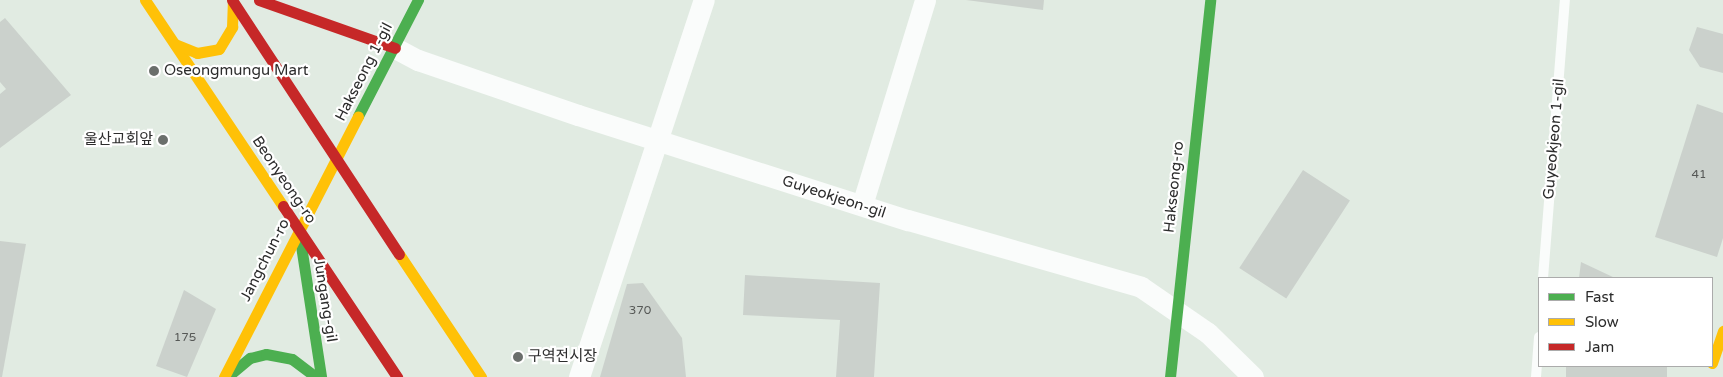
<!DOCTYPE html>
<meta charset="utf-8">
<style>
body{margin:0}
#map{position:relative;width:1723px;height:377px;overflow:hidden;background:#e1ebe2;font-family:"Varela Round","Noto Sans KR",sans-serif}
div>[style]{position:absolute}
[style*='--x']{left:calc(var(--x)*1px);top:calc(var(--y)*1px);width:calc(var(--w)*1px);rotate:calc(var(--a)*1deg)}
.building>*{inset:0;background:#cbd1cc;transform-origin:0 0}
.lane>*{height:10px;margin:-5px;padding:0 5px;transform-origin:5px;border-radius:5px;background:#fafcfb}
.street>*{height:21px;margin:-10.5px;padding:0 10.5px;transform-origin:10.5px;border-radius:10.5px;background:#fafcfb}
.fast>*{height:11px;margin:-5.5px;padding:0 5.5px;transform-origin:5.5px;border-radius:5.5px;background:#4caf50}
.slow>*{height:11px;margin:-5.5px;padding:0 5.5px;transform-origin:5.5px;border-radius:5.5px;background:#ffc107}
.jam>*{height:11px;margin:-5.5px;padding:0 5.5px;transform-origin:5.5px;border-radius:5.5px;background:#c62828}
.dots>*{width:14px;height:14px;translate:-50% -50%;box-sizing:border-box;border:2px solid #fff;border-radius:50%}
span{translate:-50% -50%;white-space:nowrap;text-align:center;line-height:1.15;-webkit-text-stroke:4.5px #fff;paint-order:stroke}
.number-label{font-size:12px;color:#565856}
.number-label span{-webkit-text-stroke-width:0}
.poi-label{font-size:15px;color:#2c2c2c}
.left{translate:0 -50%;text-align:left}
.right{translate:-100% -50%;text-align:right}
.street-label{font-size:15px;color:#2c2c2c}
.legend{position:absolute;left:1538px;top:277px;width:175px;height:90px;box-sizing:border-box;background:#fff;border:1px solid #ababab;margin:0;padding:6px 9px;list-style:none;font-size:15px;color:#2c2c2c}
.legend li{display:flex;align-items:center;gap:10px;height:25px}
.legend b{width:25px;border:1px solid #ababab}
</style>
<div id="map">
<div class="building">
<div style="clip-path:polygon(966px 0,1044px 0,1043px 10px)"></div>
<div style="clip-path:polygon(5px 18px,71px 95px,0 148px,0 94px,6px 89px,0 82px,0 22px)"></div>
<div style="clip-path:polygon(1697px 27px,1723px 34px,1723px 73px,1700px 67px,1689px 50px)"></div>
<div style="clip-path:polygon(1697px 104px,1723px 113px,1723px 238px,1717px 257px,1655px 237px)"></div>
<div style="left:1303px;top:170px;width:56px;height:117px;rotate:33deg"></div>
<div style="clip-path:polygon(0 241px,26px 244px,2px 377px,0 377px)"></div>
<div style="clip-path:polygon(1581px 262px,1615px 278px,1579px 278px)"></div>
<div style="clip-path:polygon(745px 275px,880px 283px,874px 377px,836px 377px,840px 320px,743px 315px)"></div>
<div style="clip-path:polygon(643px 283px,682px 338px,686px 377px,600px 377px,627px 284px)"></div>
<div style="clip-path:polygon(184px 290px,216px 309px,187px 377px,156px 366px)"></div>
<div style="left:1566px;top:366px;width:101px;height:11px"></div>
</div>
<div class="lane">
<div style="--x:1543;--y:278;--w:279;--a:-85.5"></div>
<div style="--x:1536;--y:377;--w:40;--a:-85.7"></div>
</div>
<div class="street">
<div style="--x:395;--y:48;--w:26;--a:28"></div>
<div style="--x:418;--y:60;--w:169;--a:19"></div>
<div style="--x:578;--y:115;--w:346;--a:17.7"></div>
<div style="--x:908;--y:220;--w:242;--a:16"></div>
<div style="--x:1141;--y:287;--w:81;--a:34.5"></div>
<div style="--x:1208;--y:333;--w:63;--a:44.4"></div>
<div style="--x:862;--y:205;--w:214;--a:-72.9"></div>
<div style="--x:579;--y:377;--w:397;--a:-71.7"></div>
</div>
<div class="fast">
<div style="--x:358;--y:116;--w:131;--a:-62.7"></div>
<div style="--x:300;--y:239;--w:140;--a:81.3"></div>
<div style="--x:227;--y:377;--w:30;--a:-40"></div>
<div style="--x:250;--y:358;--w:16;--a:-14"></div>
<div style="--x:266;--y:354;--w:26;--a:11"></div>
<div style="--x:292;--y:359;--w:30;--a:37"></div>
<div style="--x:1170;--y:377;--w:379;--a:-83.9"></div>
</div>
<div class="slow">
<div style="--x:145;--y:0;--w:248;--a:56.2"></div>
<div style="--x:175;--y:44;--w:24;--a:22"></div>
<div style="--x:197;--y:53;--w:22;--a:-10"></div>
<div style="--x:219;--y:49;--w:26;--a:-59"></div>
<div style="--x:232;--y:27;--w:25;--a:-88"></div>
<div style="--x:399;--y:254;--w:148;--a:56.3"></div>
<div style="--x:1712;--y:363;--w:34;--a:-71"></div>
<div style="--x:224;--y:377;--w:293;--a:-62.8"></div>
</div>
<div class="jam">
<div style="--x:232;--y:0;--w:304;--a:56.7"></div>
<div style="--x:259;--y:0;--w:144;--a:19.4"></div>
<div style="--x:283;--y:206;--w:206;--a:56.3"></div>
</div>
<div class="dots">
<div style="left:154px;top:71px;background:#6b6f6c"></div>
<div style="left:163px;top:140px;background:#6b6f6c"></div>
<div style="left:518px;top:357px;background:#6b6f6c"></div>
</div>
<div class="number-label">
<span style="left:1699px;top:175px">41</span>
<span style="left:640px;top:311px">370</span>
<span style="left:185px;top:338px">175</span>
</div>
<div class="poi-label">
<span class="left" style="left:164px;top:71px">Oseongmungu Mart</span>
<span class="right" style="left:153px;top:140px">울산교회앞</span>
<span class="left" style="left:528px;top:357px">구역전시장</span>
</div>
<div class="street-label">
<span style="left:364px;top:72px;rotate:-63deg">Hakseong 1-gil</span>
<span style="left:1554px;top:139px;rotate:-85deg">Guyeokjeon 1-gil</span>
<span style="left:284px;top:180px;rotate:56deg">Beonyeong-ro</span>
<span style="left:1174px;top:187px;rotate:-84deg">Hakseong-ro</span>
<span style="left:834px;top:197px;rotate:18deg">Guyeokjeon-gil</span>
<span style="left:265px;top:260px;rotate:-63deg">Jangchun-ro</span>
<span style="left:325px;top:300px;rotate:81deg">Jungang-gil</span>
</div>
<ul class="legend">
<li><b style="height:6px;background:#4caf50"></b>Fast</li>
<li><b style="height:6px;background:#ffc107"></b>Slow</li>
<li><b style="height:6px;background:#c62828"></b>Jam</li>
</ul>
</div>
